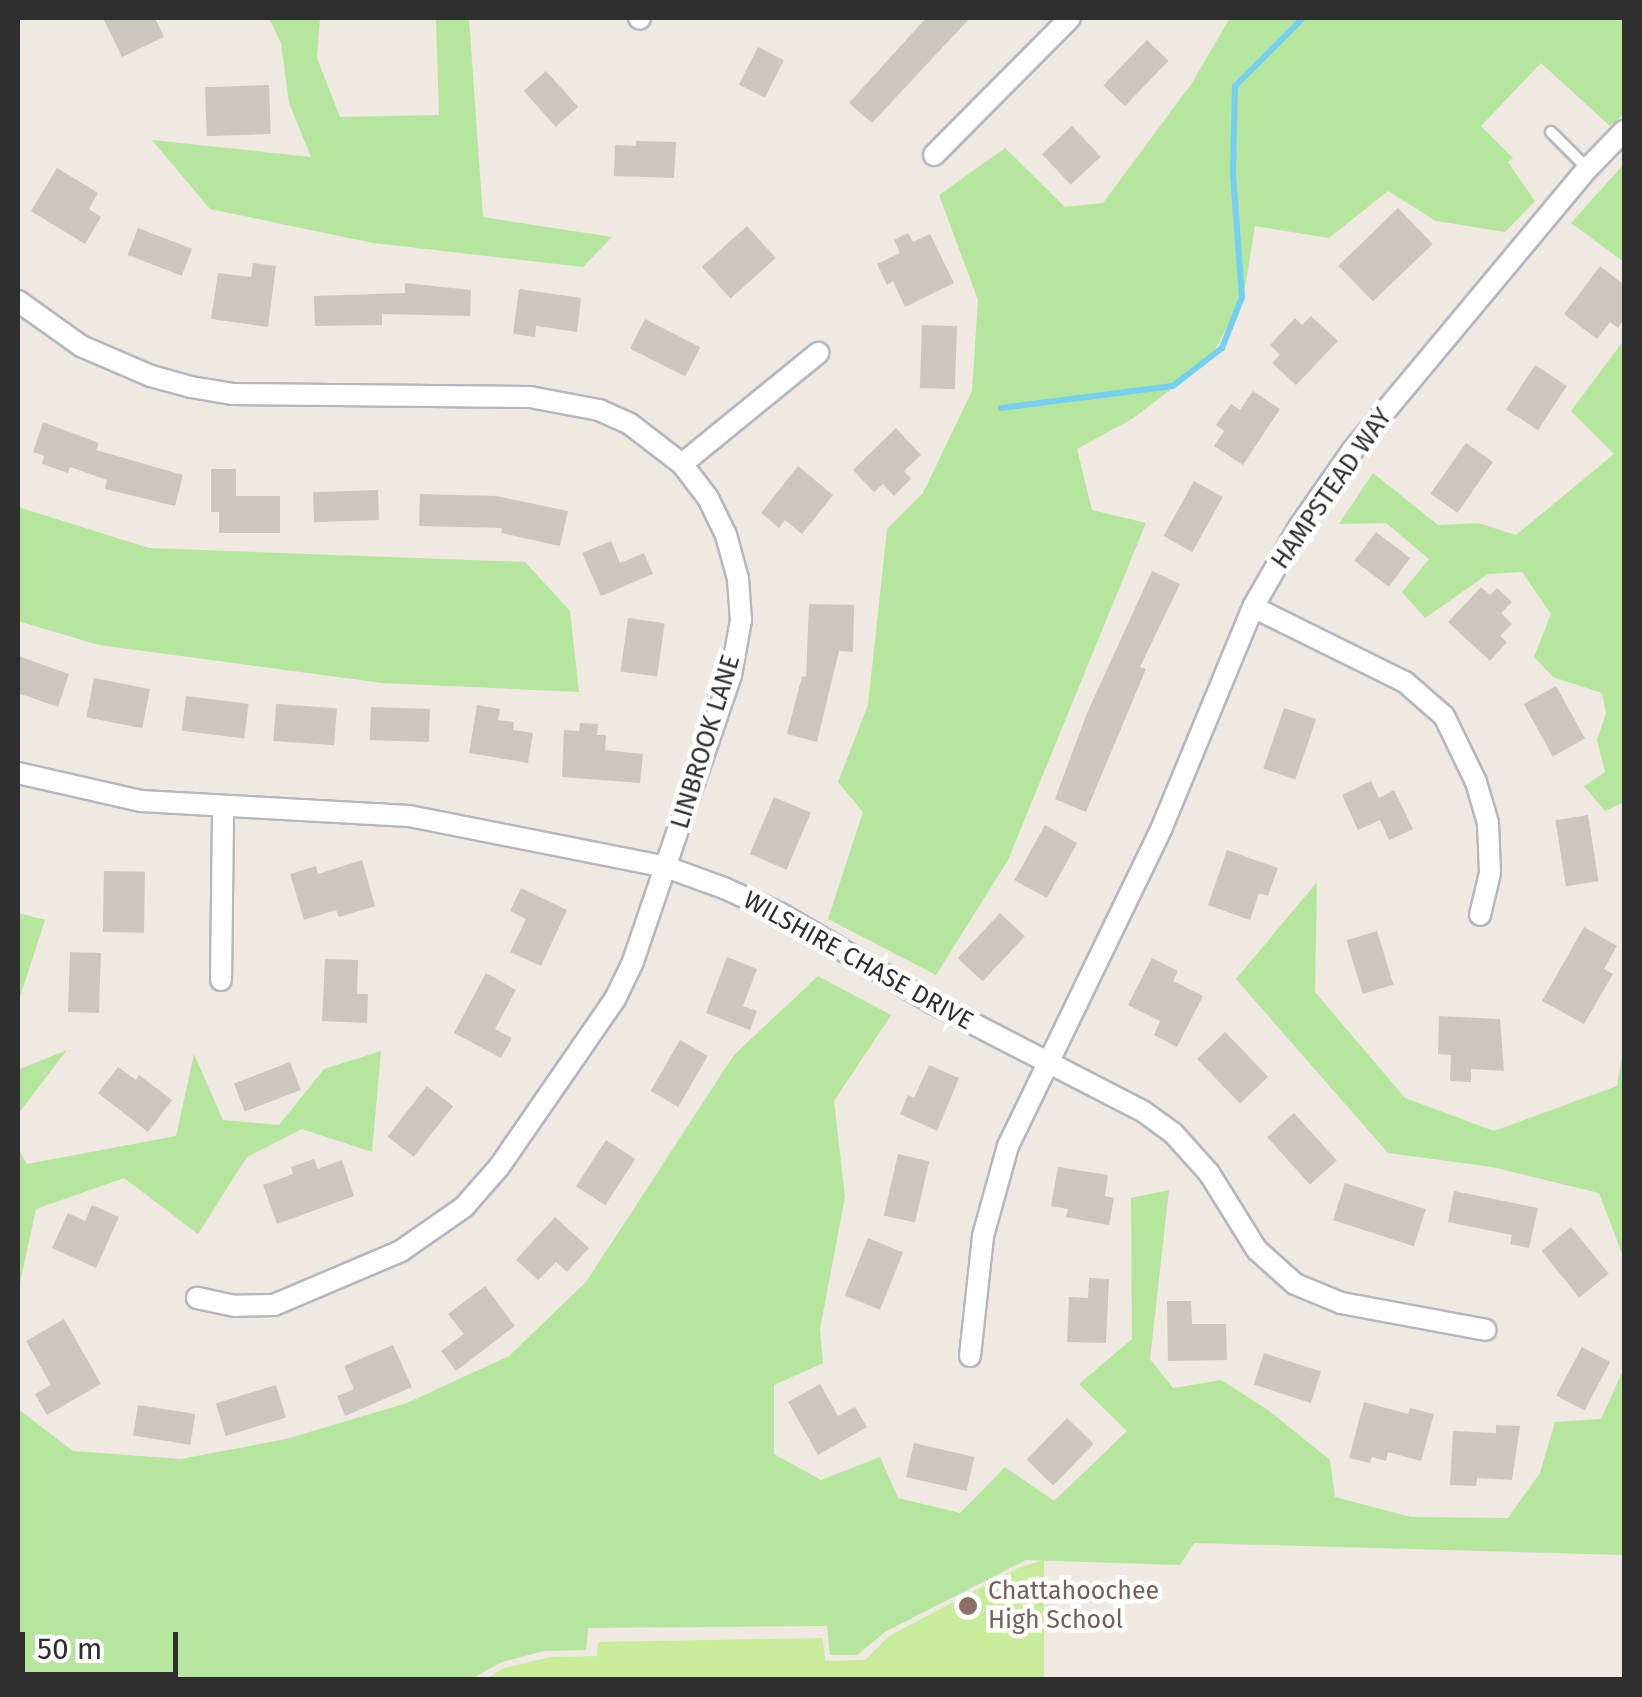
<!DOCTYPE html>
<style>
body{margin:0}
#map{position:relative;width:1642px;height:1697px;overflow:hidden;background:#efe9e1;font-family:"Fira Sans",sans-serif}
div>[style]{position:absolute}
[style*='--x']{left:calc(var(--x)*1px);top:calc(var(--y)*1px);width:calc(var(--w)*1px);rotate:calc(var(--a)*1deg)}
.green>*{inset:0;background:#b6e59e}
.pitch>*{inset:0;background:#c9ec9a}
.stream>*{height:6px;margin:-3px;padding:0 3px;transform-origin:3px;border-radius:3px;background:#75cff0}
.building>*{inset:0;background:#cbc7bf;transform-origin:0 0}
.roads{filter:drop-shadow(2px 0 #b4b7c1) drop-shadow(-2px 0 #b4b7c1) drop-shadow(0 2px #b4b7c1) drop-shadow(0 -2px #b4b7c1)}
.lane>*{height:10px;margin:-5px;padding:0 5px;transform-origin:5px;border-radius:5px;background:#fff}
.street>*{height:20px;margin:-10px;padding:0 10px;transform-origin:10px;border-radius:10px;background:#fff}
.dots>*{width:28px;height:28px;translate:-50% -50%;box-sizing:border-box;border:5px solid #fff;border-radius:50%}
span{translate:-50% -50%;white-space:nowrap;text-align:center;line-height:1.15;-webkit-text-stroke:9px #fff;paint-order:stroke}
.street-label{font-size:25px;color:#2e2e2e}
.education-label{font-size:25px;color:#785e54}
.left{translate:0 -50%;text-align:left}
.frame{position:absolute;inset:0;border:20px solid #2e2e2e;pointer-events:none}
.scale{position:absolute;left:20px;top:1632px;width:158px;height:45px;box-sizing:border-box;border:5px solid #2e2e2e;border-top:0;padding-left:12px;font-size:30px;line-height:35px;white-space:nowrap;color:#2e2e2e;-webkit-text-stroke:8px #fff;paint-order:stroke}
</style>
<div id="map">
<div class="green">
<div style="clip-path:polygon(269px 18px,320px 18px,317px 58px,340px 117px,439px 115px,436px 18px,469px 18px,483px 217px,612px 237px,583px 267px,373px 243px,210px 209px,152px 140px,311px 157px,289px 103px,281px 43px)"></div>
<div style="clip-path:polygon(1230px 18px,1624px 18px,1624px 114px,1610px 126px,1541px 63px,1481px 126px,1513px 158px,1508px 162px,1535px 201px,1505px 232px,1436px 221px,1388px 191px,1329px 238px,1255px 226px,1244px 294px,1210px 360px,1132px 419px,1077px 449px,1092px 510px,1146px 523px,1008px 860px,936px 975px,828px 919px,863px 812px,838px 782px,868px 705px,887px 529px,923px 493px,972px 391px,978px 300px,939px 195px,1005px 148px,1065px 207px,1103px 203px,1192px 83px)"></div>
<div style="clip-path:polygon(1624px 164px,1624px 262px,1571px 223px)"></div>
<div style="clip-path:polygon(1624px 340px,1624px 802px,1605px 811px,1584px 786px,1605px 772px,1597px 740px,1606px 713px,1602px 693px,1553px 677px,1534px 657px,1551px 614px,1522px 572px,1488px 574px,1425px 618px,1402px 592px,1429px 559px,1386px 523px,1339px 524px,1373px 473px,1438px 525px,1478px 523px,1516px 535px,1614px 454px,1571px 411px)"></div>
<div style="clip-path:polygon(18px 507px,149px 548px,525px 562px,570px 611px,579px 692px,382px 683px,99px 645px,18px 621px)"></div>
<div style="clip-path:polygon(1317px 882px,1315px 992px,1405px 1098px,1494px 1131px,1617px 1086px,1624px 1043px,1624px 1259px,1599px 1193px,1492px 1167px,1388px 1153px,1236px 979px)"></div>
<div style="clip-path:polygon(18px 913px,45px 920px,18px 1003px)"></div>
<div style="clip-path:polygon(818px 976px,891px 1015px,834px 1101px,845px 1197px,820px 1329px,823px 1363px,774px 1385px,774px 1454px,821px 1480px,880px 1457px,898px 1498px,960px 1513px,1005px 1467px,1054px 1501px,1127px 1431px,1079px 1384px,1132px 1339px,1131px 1198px,1169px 1190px,1150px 1359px,1173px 1388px,1221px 1380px,1268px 1410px,1330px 1460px,1335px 1497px,1411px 1517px,1508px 1518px,1540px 1473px,1555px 1422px,1601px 1419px,1624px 1368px,1624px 1555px,1194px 1543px,1180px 1565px,1026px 1560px,885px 1632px,857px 1655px,830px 1655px,827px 1626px,588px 1628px,586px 1650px,544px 1651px,502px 1662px,471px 1679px,18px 1679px,18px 1409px,73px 1451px,181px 1459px,286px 1439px,407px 1403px,509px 1356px,586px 1282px,734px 1055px)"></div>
<div style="clip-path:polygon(67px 1050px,18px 1114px,18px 1064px,20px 1069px)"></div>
<div style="clip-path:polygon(381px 1051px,372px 1152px,302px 1129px,247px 1157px,198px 1234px,124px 1178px,36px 1209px,18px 1292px,18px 1148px,27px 1164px,176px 1136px,194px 1054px,223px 1120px,279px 1125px,324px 1069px)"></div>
</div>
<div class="pitch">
<div style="clip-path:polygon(1044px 1560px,1044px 1679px,486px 1679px,504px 1668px,551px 1657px,597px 1656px,598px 1642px,823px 1638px,825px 1661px,865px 1660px,889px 1636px,1020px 1567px)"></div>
</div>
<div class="stream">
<div style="--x:1001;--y:408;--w:173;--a:-7.3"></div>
<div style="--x:1173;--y:386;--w:62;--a:-37.8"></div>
<div style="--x:1222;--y:348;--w:55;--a:-68.6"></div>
<div style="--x:1242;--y:297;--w:124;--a:-94.2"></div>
<div style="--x:1233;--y:173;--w:87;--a:-88.7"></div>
<div style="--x:1235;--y:86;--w:96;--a:-45"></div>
</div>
<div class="building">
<div style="clip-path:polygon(103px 18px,155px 18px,164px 37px,122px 57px)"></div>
<div style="clip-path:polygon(926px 18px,970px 18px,872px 123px,849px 103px)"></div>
<div style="left:1147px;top:40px;width:30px;height:63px;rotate:44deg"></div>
<div style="left:758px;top:47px;width:29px;height:42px;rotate:27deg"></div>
<div style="left:546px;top:71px;width:48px;height:30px;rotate:48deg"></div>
<div style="left:269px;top:85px;width:49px;height:64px;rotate:88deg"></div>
<div style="left:1072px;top:126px;width:42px;height:41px;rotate:47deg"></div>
<div style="clip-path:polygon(636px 141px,676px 142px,674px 178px,614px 176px,615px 145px,636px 146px)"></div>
<div style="clip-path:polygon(57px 168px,98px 193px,89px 209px,101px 217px,85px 244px,31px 211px)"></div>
<div style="left:1398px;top:208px;width:50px;height:83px;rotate:46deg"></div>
<div style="left:747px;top:226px;width:43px;height:61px;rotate:48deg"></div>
<div style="left:138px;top:228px;width:58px;height:29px;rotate:21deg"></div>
<div style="clip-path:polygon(908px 233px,913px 242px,930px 234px,954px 283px,905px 307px,893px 281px,887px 285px,877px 264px,900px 253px,894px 240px)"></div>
<div style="clip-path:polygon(253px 263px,276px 266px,268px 327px,211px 319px,218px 273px,251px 277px)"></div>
<div style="clip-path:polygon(1600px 266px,1624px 285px,1624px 319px,1618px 328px,1610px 322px,1597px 339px,1564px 314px)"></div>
<div style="clip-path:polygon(405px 283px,471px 290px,470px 316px,382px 314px,382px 325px,315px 326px,314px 296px,405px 293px)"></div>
<div style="clip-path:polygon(519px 289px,581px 298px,577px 332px,536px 326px,535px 337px,513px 334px)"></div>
<div style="clip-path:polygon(1311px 316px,1338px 341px,1296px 385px,1272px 363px,1280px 355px,1270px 345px,1295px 318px,1302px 325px)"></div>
<div style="left:645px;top:319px;width:62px;height:33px;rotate:27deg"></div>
<div style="left:922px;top:325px;width:35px;height:63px;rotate:2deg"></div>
<div style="left:1535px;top:365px;width:38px;height:53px;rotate:33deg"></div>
<div style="clip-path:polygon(1253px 391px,1280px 409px,1243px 465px,1214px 446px,1224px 431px,1216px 425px,1231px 404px,1240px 410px)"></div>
<div style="clip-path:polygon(43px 422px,99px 443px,96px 450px,183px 475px,175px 506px,105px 489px,107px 480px,70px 467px,68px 473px,42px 464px,44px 456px,33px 452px)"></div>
<div style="clip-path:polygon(896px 428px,921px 455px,904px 471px,911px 479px,894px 496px,883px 484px,874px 492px,853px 470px)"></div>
<div style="left:1466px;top:443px;width:33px;height:62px;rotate:35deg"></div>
<div style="clip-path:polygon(798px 466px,833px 495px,802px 534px,785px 520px,779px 528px,761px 513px)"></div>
<div style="clip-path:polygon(211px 469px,236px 469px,236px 496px,280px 496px,280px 533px,219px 533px,219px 512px,211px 512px)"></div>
<div style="left:1194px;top:481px;width:33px;height:63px;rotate:29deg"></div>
<div style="left:378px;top:490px;width:30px;height:65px;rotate:88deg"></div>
<div style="clip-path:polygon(420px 494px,496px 496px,568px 511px,560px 546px,501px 533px,502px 528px,419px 526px)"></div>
<div style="left:1376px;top:532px;width:43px;height:36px;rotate:37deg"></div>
<div style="clip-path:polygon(611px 541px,620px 563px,644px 553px,653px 574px,601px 596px,582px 553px)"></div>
<div style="clip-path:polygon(1152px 571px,1180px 584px,1140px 667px,1146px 669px,1086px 812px,1055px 799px,1087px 713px)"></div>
<div style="clip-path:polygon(1481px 587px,1490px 595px,1497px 588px,1512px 602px,1501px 613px,1512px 624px,1500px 636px,1507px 642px,1490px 661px,1448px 622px)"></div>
<div style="clip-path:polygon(809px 604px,854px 605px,853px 652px,839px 651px,817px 742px,787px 734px,802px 676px,806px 677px)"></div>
<div style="left:628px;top:618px;width:37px;height:54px;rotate:8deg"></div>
<div style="clip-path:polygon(18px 656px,69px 674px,58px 707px,18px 693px)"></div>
<div style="left:94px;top:678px;width:57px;height:40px;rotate:11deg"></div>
<div style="left:1556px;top:686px;width:60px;height:37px;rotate:61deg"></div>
<div style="left:186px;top:696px;width:63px;height:35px;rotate:7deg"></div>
<div style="left:276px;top:704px;width:61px;height:37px;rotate:4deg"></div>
<div style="clip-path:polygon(477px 705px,500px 709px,498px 720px,514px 722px,513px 730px,533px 733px,528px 763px,469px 753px)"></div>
<div style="left:371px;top:707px;width:59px;height:33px;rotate:2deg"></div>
<div style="left:1284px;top:708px;width:34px;height:64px;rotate:19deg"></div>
<div style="clip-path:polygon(580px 723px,598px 724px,597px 735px,606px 735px,605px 750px,643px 754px,640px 783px,562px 777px,564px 730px,579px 731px)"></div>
<div style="clip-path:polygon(1371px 781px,1379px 798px,1394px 790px,1413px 829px,1389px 840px,1380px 820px,1358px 830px,1342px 795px)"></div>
<div style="left:774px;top:797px;width:40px;height:62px;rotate:23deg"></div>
<div style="left:1588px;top:815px;width:67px;height:33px;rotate:81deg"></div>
<div style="left:1045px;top:825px;width:37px;height:63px;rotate:29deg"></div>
<div style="clip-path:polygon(1227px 850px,1278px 868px,1268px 896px,1259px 893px,1250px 920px,1208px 905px)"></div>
<div style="clip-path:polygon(362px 860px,375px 906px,339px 917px,336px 910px,304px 920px,290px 874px,316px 866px,318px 874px)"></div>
<div style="left:104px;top:871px;width:41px;height:61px;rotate:1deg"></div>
<div style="clip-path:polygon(521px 888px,567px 910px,541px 966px,510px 952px,526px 919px,510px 911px)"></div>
<div style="left:1000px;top:913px;width:34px;height:62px;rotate:43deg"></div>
<div style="clip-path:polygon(1584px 927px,1617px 946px,1604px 969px,1613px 974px,1584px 1024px,1542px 1001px)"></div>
<div style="left:1377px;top:931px;width:56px;height:32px;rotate:73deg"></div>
<div style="left:70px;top:952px;width:31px;height:60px;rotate:2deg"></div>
<div style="clip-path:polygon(727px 957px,757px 969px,743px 1006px,757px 1011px,750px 1030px,706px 1013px)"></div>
<div style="clip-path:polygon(1152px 958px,1178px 971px,1173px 981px,1203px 996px,1177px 1047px,1154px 1035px,1160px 1021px,1128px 1005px)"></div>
<div style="clip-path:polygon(325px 959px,358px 960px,357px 994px,368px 994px,367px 1023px,322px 1021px)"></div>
<div style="clip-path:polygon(486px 973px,516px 990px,495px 1029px,512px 1038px,501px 1058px,454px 1033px)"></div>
<div style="clip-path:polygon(1439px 1016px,1500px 1019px,1504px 1071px,1471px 1069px,1471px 1082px,1450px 1081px,1451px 1055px,1438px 1054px)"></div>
<div style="left:1225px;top:1032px;width:62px;height:39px;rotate:46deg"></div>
<div style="left:680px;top:1040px;width:32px;height:59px;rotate:30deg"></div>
<div style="left:290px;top:1062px;width:30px;height:60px;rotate:69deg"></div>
<div style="clip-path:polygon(929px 1065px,959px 1078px,937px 1131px,900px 1114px,908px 1095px,914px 1098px)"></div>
<div style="clip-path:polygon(118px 1067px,136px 1080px,139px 1075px,172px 1100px,148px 1132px,98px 1093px)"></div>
<div style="left:427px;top:1086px;width:33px;height:64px;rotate:38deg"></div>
<div style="left:1294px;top:1113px;width:64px;height:36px;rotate:48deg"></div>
<div style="left:606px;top:1140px;width:35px;height:55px;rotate:33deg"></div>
<div style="left:898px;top:1154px;width:32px;height:63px;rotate:13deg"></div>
<div style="clip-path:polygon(314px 1159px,318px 1169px,342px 1160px,354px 1196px,277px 1224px,263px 1185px,293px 1174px,291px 1167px)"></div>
<div style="clip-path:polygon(1058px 1167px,1108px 1175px,1105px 1196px,1114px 1198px,1109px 1225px,1066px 1217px,1068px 1209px,1051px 1206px)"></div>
<div style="left:1345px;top:1183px;width:85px;height:39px;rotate:18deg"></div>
<div style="clip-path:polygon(1454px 1191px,1538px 1208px,1529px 1248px,1510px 1244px,1512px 1235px,1448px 1222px)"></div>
<div style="clip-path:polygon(92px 1205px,119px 1217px,96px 1268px,52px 1248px,68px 1213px,85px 1221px)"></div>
<div style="clip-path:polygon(555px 1217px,589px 1248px,567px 1272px,556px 1262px,538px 1280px,516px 1260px)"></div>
<div style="left:1571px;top:1227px;width:60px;height:38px;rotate:51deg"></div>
<div style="left:868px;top:1238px;width:38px;height:62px;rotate:22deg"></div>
<div style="clip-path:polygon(1089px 1278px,1109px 1279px,1106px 1343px,1067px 1342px,1069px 1297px,1088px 1298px)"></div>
<div style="clip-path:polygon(485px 1286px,515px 1326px,456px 1371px,441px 1351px,464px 1334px,448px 1314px)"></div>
<div style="clip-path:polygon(1167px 1301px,1191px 1301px,1192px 1324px,1226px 1324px,1227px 1360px,1168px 1361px)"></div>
<div style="clip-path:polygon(64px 1319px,101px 1384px,47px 1415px,35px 1394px,51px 1385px,26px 1341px)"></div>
<div style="clip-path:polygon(393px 1345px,412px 1387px,345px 1416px,337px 1396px,354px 1389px,344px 1366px)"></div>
<div style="left:1582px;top:1347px;width:32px;height:55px;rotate:28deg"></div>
<div style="left:1264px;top:1353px;width:60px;height:33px;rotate:18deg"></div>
<div style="clip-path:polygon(820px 1384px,838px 1416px,855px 1407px,867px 1427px,818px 1455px,788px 1402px)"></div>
<div style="left:276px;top:1385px;width:34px;height:63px;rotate:73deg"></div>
<div style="clip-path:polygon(1364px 1402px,1408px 1414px,1410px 1408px,1434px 1414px,1421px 1461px,1388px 1452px,1386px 1461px,1372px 1457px,1370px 1463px,1349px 1458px)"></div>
<div style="left:138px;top:1405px;width:58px;height:31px;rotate:9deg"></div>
<div style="left:1067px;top:1418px;width:37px;height:58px;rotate:44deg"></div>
<div style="clip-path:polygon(1496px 1425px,1520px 1426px,1512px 1480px,1477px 1478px,1476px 1486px,1450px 1485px,1453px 1431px,1496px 1433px)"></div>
<div style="left:914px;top:1443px;width:62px;height:35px;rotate:13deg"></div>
</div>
<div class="roads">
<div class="lane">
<div style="--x:1551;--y:132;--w:51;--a:45"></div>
</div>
<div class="street">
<div style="--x:639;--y:18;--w:1;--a:45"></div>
<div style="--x:934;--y:155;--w:193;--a:-45.2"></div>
<div style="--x:18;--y:301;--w:77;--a:35.5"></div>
<div style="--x:81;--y:346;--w:76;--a:23.2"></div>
<div style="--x:151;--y:376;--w:41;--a:15.4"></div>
<div style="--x:191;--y:387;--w:43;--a:9.5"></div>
<div style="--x:233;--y:394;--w:297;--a:0.6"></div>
<div style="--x:530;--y:397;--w:70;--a:10.7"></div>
<div style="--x:599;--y:410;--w:34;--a:24"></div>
<div style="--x:630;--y:424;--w:66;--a:37.6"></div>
<div style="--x:682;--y:464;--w:43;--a:52.6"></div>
<div style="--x:708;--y:498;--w:41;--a:64.1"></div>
<div style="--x:726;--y:535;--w:46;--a:74.7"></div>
<div style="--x:738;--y:579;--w:41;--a:85.8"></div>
<div style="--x:741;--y:620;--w:56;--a:100.3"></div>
<div style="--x:731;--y:675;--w:303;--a:108.9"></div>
<div style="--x:633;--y:962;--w:41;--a:115.9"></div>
<div style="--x:615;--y:999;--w:204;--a:124.6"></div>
<div style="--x:499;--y:1167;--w:53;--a:131.2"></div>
<div style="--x:464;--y:1207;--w:77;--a:145.1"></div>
<div style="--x:401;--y:1251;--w:138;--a:157"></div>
<div style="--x:274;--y:1305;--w:39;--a:179"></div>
<div style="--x:235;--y:1306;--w:39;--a:-168"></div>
<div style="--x:682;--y:464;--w:176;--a:-39.2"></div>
<div style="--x:1253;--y:607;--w:169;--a:26.3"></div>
<div style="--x:1405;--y:682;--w:52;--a:41.1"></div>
<div style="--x:1444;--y:716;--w:73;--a:64.1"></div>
<div style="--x:1476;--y:782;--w:43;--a:73.7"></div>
<div style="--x:1488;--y:823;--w:50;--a:87.7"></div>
<div style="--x:1490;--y:873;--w:43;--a:103.4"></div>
<div style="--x:18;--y:773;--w:126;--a:12.8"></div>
<div style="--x:141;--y:801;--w:268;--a:3.2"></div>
<div style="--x:409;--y:816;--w:262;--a:11.2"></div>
<div style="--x:666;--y:867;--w:62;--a:19.9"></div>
<div style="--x:724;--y:888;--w:63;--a:24.5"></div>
<div style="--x:781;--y:914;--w:176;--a:30.4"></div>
<div style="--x:933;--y:1003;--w:237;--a:27.3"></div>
<div style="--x:1144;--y:1112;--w:36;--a:36"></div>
<div style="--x:1173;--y:1133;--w:54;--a:48"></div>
<div style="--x:1209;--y:1173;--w:91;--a:58.1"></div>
<div style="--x:1257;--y:1250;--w:51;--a:41.8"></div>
<div style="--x:1295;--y:1284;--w:50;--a:22.4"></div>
<div style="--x:1341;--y:1303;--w:147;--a:10.5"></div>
<div style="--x:221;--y:980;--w:172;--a:-89.3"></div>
<div style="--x:970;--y:1356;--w:121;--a:-83.8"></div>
<div style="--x:983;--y:1236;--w:93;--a:-74.5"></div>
<div style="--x:1008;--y:1146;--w:354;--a:-64.2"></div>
<div style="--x:1162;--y:827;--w:238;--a:-67.5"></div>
<div style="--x:1253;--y:607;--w:92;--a:-60.1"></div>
<div style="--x:1299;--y:527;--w:93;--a:-55.1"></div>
<div style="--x:1352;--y:451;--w:368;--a:-50.2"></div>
<div style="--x:1588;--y:168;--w:52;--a:-45.8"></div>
</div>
</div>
<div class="dots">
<div style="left:968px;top:1606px;background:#8d6e63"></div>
</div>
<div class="street-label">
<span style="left:1332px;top:489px;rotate:-55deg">HAMPSTEAD WAY</span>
<span style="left:706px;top:742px;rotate:-73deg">LINBROOK LANE</span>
<span style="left:858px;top:961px;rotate:29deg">WILSHIRE CHASE DRIVE</span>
</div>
<div class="education-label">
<span class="left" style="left:988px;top:1606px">Chattahoochee<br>High School</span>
</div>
<div class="frame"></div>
<div class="scale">50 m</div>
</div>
